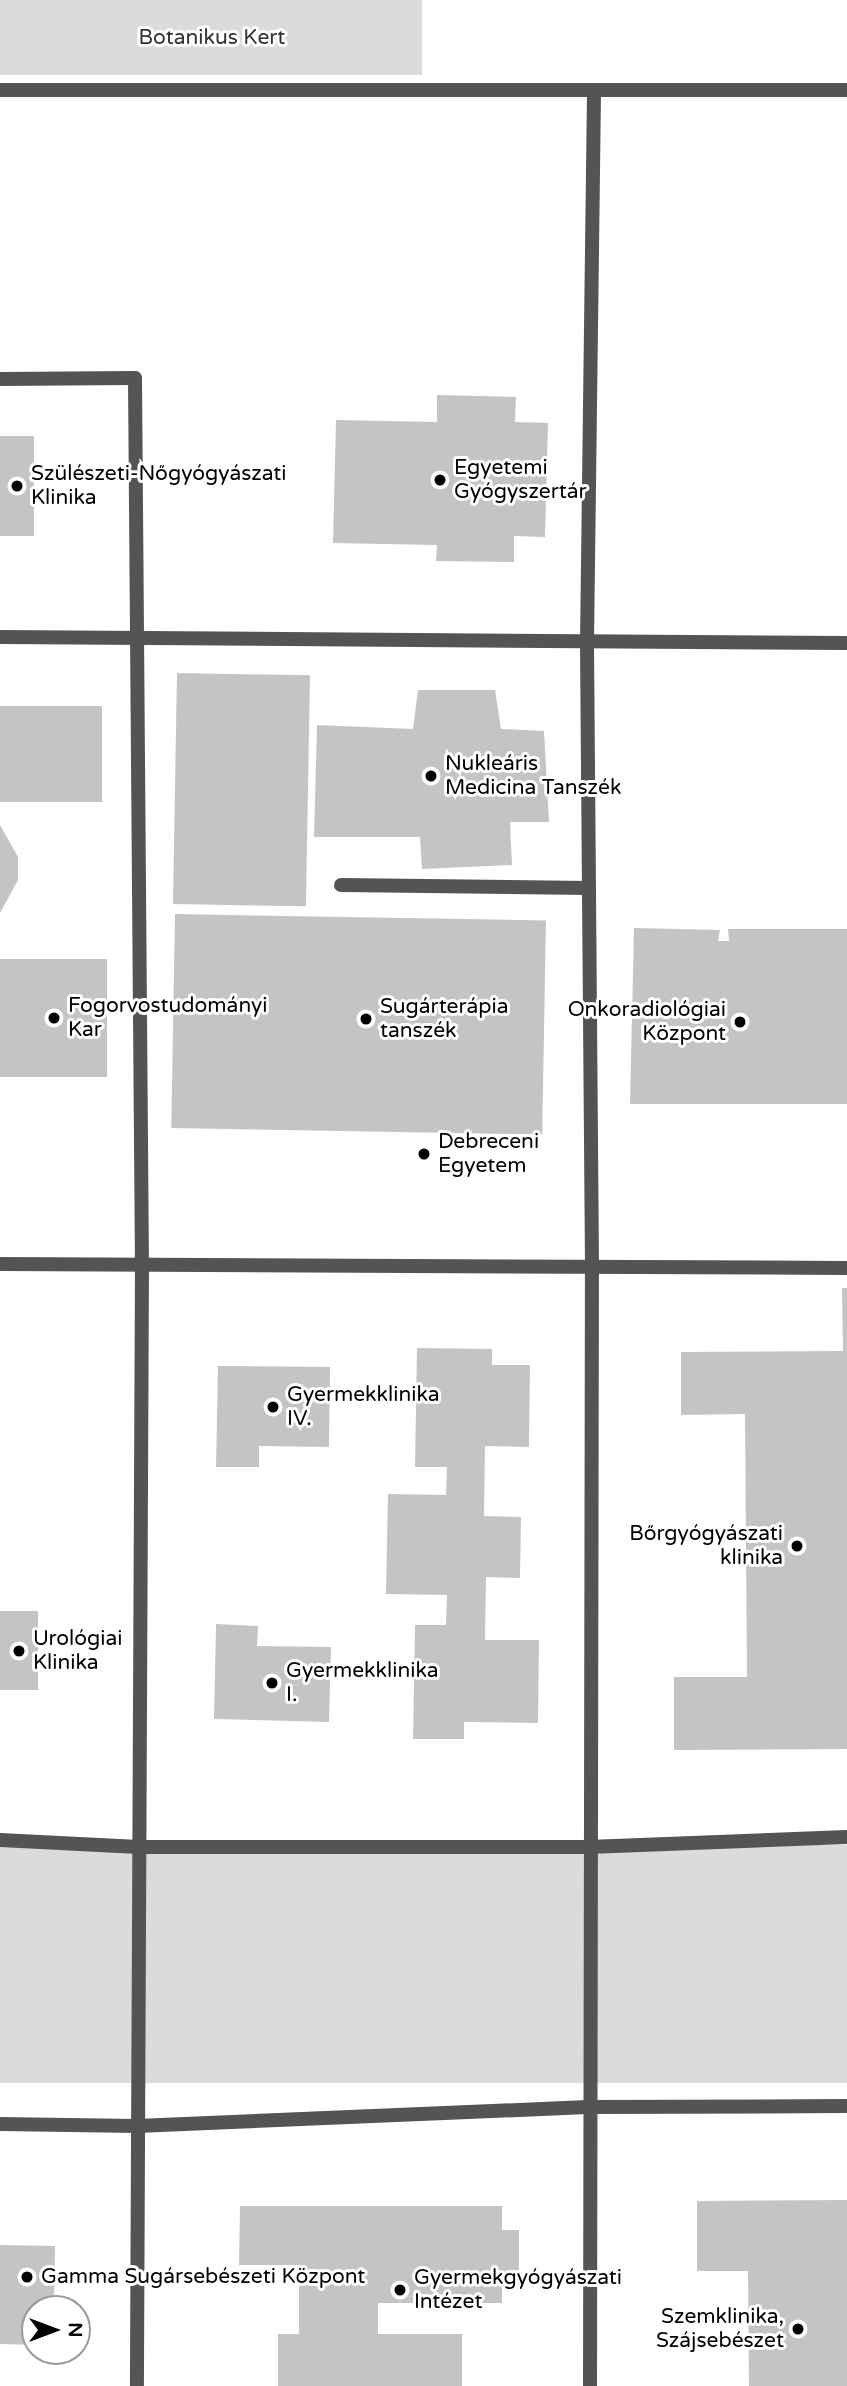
<!DOCTYPE html>
<meta charset="utf-8">
<style>
body{margin:0}
#map{position:relative;width:847px;height:2386px;overflow:hidden;background:#fff;font-family:"Varela Round",sans-serif}
div>[style]{position:absolute}
[style*='--x']{left:calc(var(--x)*1px);top:calc(var(--y)*1px);width:calc(var(--w)*1px);rotate:calc(var(--a)*1deg)}
.green>*{inset:0;background:#dbdbdb;transform-origin:0 0}
.building>*{inset:0;background:#c4c4c4;transform-origin:0 0}
.lane>*{height:14px;margin:-7px;padding:0 7px;transform-origin:7px;border-radius:7px;background:#545454}
.dots>*{width:19px;height:19px;translate:-50% -50%;box-sizing:border-box;border:4px solid #fff;border-radius:50%}
span{translate:-50% -50%;white-space:nowrap;text-align:center;line-height:1.15;-webkit-text-stroke:6px #fff;paint-order:stroke}
.park-label{font-size:21px;color:#323232}
.poi-label{font-size:21px;color:#000}
.left{translate:0 -50%;text-align:left}
.right{translate:-100% -50%;text-align:right}
.north{position:absolute;left:21px;top:2295px;width:70px;height:70px;box-sizing:border-box;background:#fff;border:2px solid #999;border-radius:50%;rotate:90deg;font-size:19px;font-weight:700;line-height:28px;text-align:center;color:#000}
.north::after{content:'';display:block;margin:auto;width:24px;height:32px;background:#000;clip-path:polygon(50% 0,100% 100%,50% 72%,0 100%)}
</style>
<div id="map">
<div class="green">
<div style="left:0;top:0;width:422px;height:75px"></div>
<div style="left:847px;top:1845px;width:238px;height:847px;rotate:90deg"></div>
</div>
<div class="building">
<div style="clip-path:polygon(437px 395px,516px 397px,515px 422px,548px 423px,545px 537px,514px 536px,514px 562px,436px 561px,437px 545px,333px 543px,336px 420px,437px 422px)"></div>
<div style="left:0;top:436px;width:34px;height:100px"></div>
<div style="left:177px;top:673px;width:133px;height:231px;rotate:1deg"></div>
<div style="clip-path:polygon(418px 690px,495px 690px,501px 729px,544px 731px,549px 822px,510px 822px,512px 865px,422px 869px,420px 837px,314px 837px,317px 725px,413px 729px)"></div>
<div style="left:0;top:706px;width:102px;height:96px"></div>
<div style="clip-path:polygon(0 825px,18px 857px,18px 880px,0 913px)"></div>
<div style="left:175px;top:914px;width:371px;height:214px;rotate:1deg"></div>
<div style="clip-path:polygon(634px 928px,720px 930px,718px 941px,729px 941px,728px 929px,847px 929px,847px 1104px,630px 1104px)"></div>
<div style="left:0;top:959px;width:107px;height:118px"></div>
<div style="clip-path:polygon(842px 1288px,847px 1288px,847px 1749px,674px 1750px,674px 1677px,747px 1677px,745px 1414px,681px 1415px,681px 1352px,843px 1351px)"></div>
<div style="clip-path:polygon(417px 1348px,492px 1349px,492px 1365px,530px 1365px,529px 1447px,485px 1446px,484px 1516px,521px 1517px,520px 1578px,486px 1577px,485px 1640px,539px 1640px,538px 1723px,464px 1722px,464px 1739px,413px 1739px,415px 1625px,446px 1625px,447px 1595px,386px 1594px,388px 1494px,446px 1495px,447px 1467px,415px 1467px)"></div>
<div style="clip-path:polygon(218px 1366px,330px 1367px,329px 1447px,259px 1446px,259px 1467px,216px 1467px)"></div>
<div style="left:0;top:1611px;width:38px;height:79px"></div>
<div style="clip-path:polygon(216px 1624px,258px 1626px,257px 1646px,331px 1647px,329px 1722px,214px 1719px)"></div>
<div style="clip-path:polygon(847px 2200px,847px 2386px,749px 2386px,748px 2271px,697px 2271px,697px 2201px)"></div>
<div style="clip-path:polygon(240px 2206px,502px 2206px,502px 2230px,519px 2230px,519px 2277px,502px 2277px,502px 2303px,378px 2303px,378px 2334px,462px 2334px,462px 2386px,278px 2386px,278px 2334px,299px 2334px,299px 2265px,239px 2265px)"></div>
<div style="clip-path:polygon(0 2245px,55px 2246px,54px 2309px,35px 2309px,35px 2345px,0 2344px)"></div>
</div>
<div class="lane">
<div style="--x:0;--y:90;--w:847;--a:0"></div>
<div style="--x:0;--y:379;--w:135;--a:-0.4"></div>
<div style="--x:135;--y:378;--w:887;--a:89.55"></div>
<div style="--x:142;--y:1265;--w:1121;--a:90.26"></div>
<div style="--x:0;--y:637;--w:847;--a:0.41"></div>
<div style="--x:341;--y:885;--w:248;--a:0.7"></div>
<div style="--x:0;--y:1264;--w:847;--a:0.27"></div>
<div style="--x:0;--y:1840;--w:139;--a:2.9"></div>
<div style="--x:139;--y:1847;--w:449;--a:0"></div>
<div style="--x:588;--y:1847;--w:259;--a:-2.2"></div>
<div style="--x:0;--y:2124;--w:137;--a:0.8"></div>
<div style="--x:137;--y:2126;--w:451;--a:-2.4"></div>
<div style="--x:588;--y:2107;--w:259;--a:-0.2"></div>
<div style="--x:590;--y:2386;--w:1120;--a:-89.9"></div>
<div style="--x:592;--y:1266;--w:624;--a:-90.46"></div>
<div style="--x:587;--y:642;--w:550;--a:-89.27"></div>
</div>
<div class="dots">
<div style="left:440px;top:480px;background:#000"></div>
<div style="left:17px;top:486px;background:#000"></div>
<div style="left:431px;top:776px;background:#000"></div>
<div style="left:54px;top:1018px;background:#000"></div>
<div style="left:366px;top:1019px;background:#000"></div>
<div style="left:740px;top:1022px;background:#000"></div>
<div style="left:424px;top:1154px;background:#000"></div>
<div style="left:273px;top:1407px;background:#000"></div>
<div style="left:797px;top:1546px;background:#000"></div>
<div style="left:19px;top:1651px;background:#000"></div>
<div style="left:272px;top:1683px;background:#000"></div>
<div style="left:27px;top:2277px;background:#000"></div>
<div style="left:400px;top:2290px;background:#000"></div>
<div style="left:798px;top:2329px;background:#000"></div>
</div>
<div class="park-label">
<span style="left:212px;top:38px">Botanikus Kert</span>
</div>
<div class="poi-label">
<span class="left" style="left:454px;top:480px">Egyetemi<br>Gyógyszertár</span>
<span class="left" style="left:31px;top:486px">Szülészeti-Nőgyógyászati<br>Klinika</span>
<span class="left" style="left:445px;top:776px">Nukleáris<br>Medicina Tanszék</span>
<span class="left" style="left:68px;top:1018px">Fogorvostudományi<br>Kar</span>
<span class="left" style="left:380px;top:1019px">Sugárterápia<br>tanszék</span>
<span class="right" style="left:726px;top:1022px">Onkoradiológiai<br>Központ</span>
<span class="left" style="left:438px;top:1154px">Debreceni<br>Egyetem</span>
<span class="left" style="left:287px;top:1407px">Gyermekklinika<br>IV.</span>
<span class="right" style="left:783px;top:1546px">Bőrgyógyászati<br>klinika</span>
<span class="left" style="left:33px;top:1651px">Urológiai<br>Klinika</span>
<span class="left" style="left:286px;top:1683px">Gyermekklinika<br>I.</span>
<span class="left" style="left:41px;top:2277px">Gamma Sugársebészeti Központ</span>
<span class="left" style="left:414px;top:2290px">Gyermekgyógyászati<br>Intézet</span>
<span class="right" style="left:784px;top:2329px">Szemklinika,<br>Szájsebészet</span>
</div>
<div class="north">N</div>
</div>
